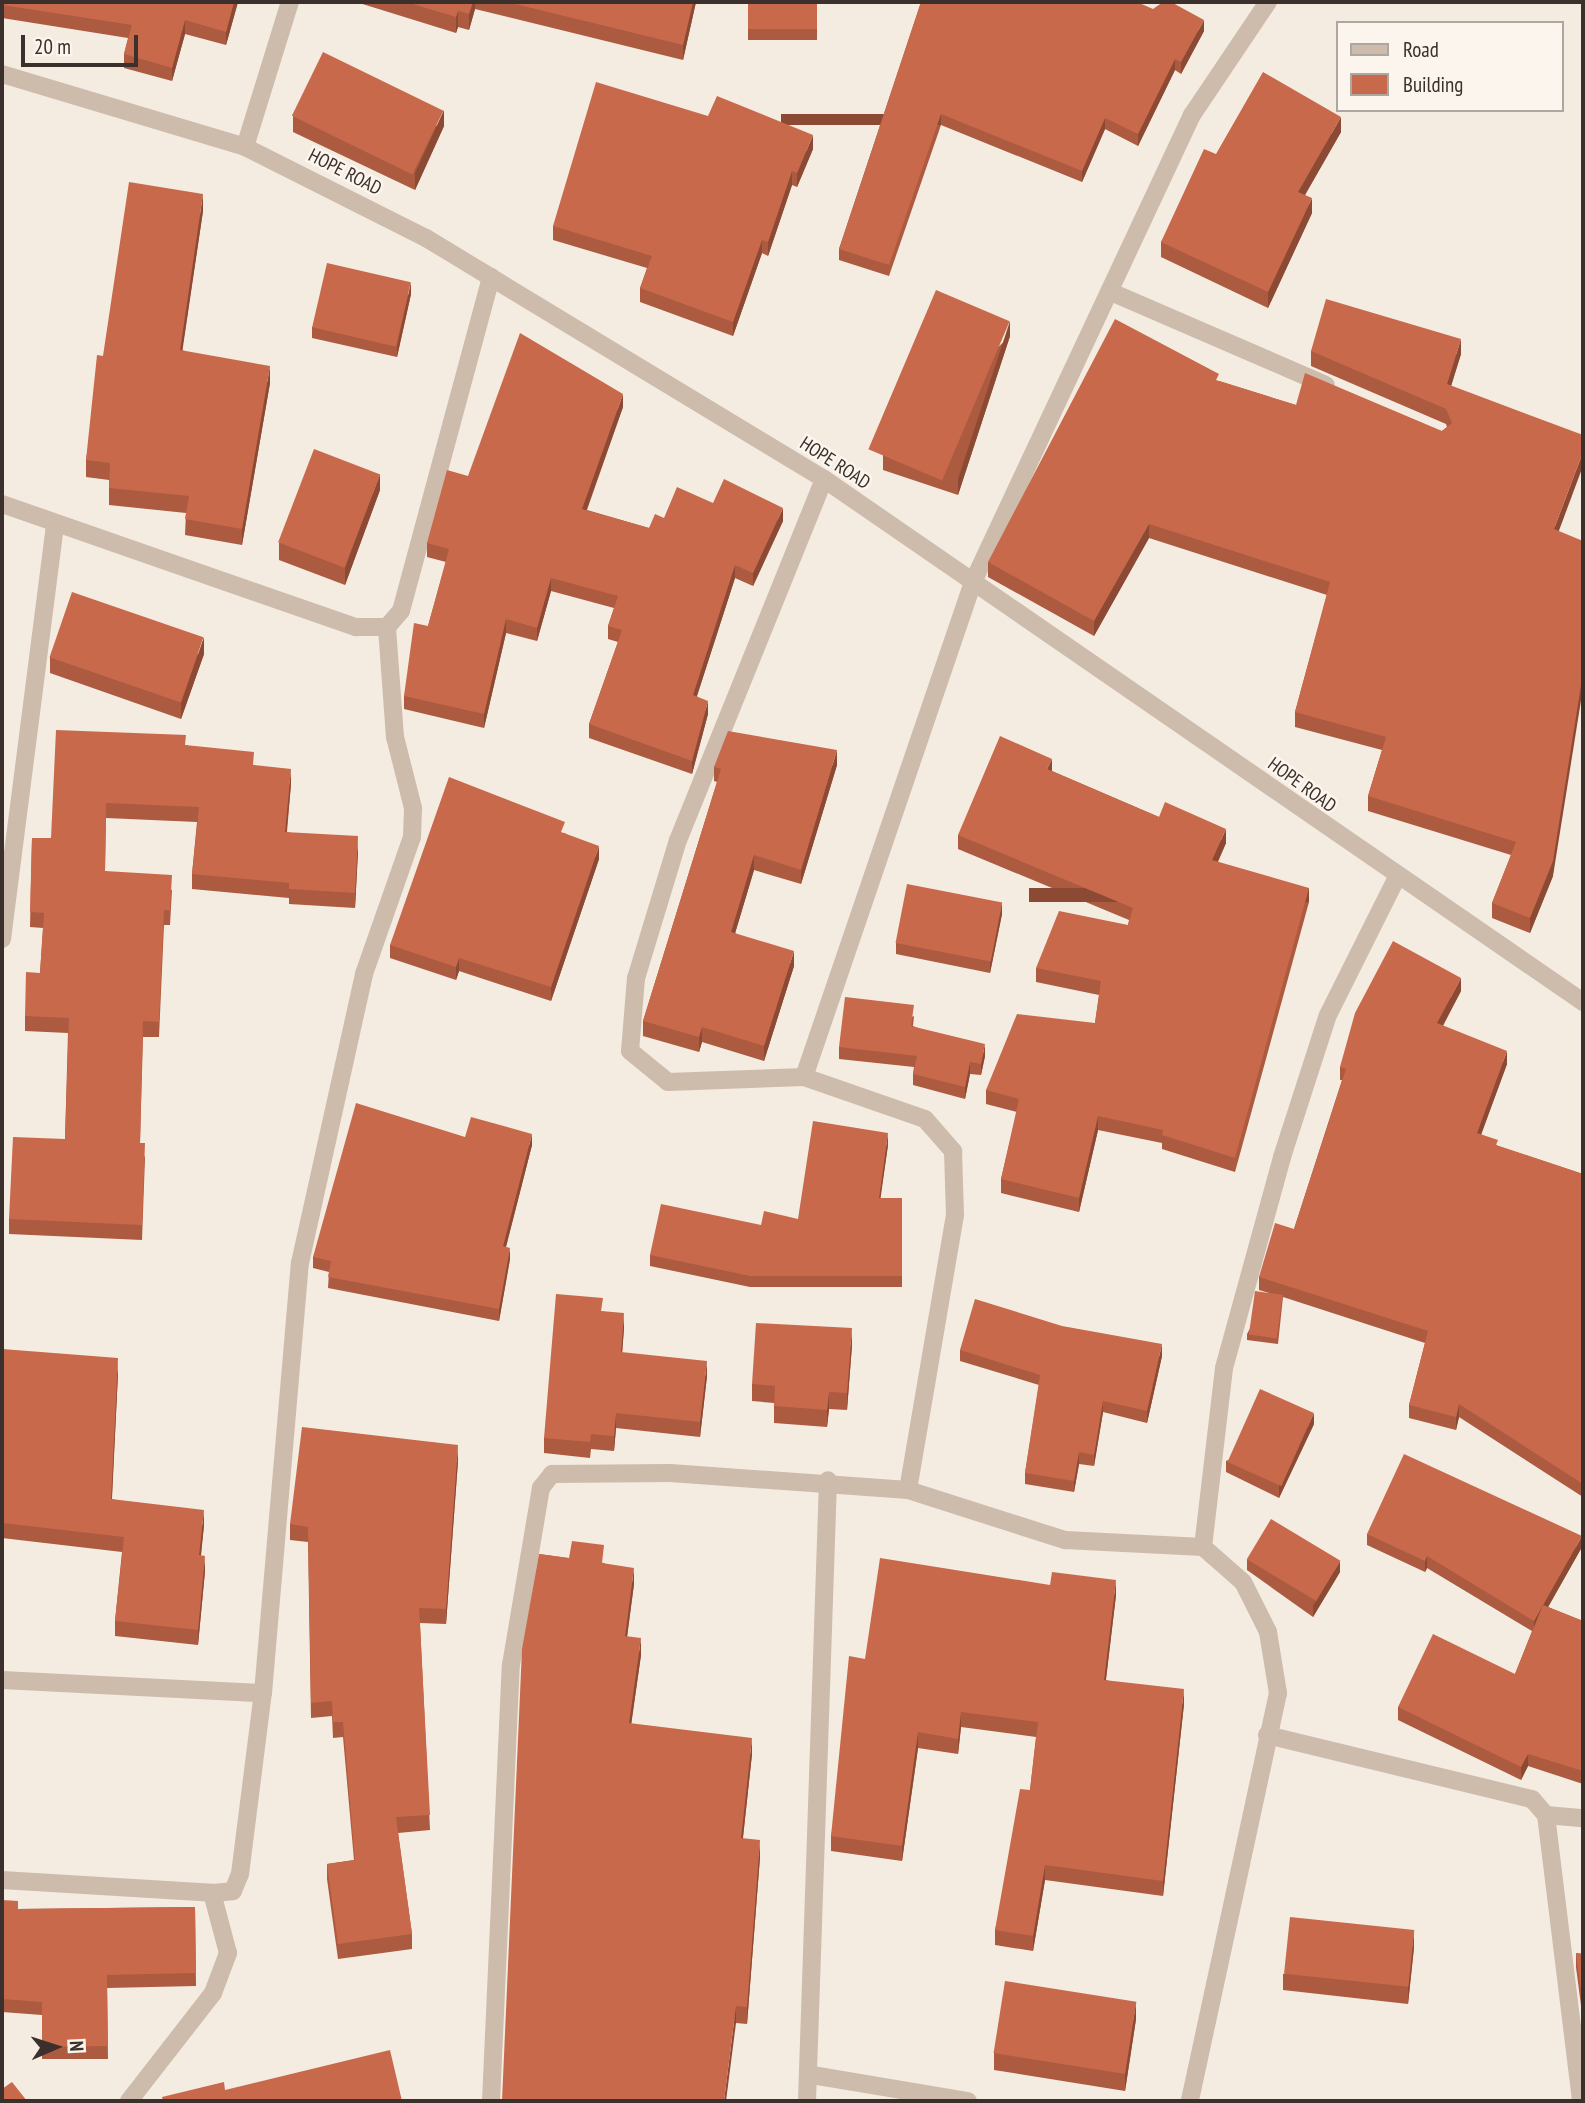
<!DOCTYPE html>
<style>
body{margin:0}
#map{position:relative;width:1585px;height:2103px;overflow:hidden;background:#f4ebe1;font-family:"PT Sans Narrow",sans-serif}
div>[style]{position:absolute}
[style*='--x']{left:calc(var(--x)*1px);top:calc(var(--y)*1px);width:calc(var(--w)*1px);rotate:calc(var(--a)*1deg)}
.minor>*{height:18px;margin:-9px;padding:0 9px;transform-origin:9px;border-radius:9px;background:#cdbbac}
.wall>*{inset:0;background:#ac5a40;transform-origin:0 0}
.shaded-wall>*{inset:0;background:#8c4a34;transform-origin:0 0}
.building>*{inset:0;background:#c8694b;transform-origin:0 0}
span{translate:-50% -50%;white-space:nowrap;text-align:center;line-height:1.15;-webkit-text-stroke:5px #fbf5ee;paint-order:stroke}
.street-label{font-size:19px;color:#3b302b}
.frame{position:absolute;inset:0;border:4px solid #3b302b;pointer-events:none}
.legend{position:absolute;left:1336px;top:21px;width:228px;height:91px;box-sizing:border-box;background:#fbf5ee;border:2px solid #aea6a0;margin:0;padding:9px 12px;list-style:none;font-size:21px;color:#3b302b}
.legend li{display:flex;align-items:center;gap:14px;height:35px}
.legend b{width:35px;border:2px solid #aea6a0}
.north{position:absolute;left:21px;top:2012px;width:70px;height:70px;-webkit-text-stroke:5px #fbf5ee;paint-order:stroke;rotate:87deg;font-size:19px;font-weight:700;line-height:28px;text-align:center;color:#3b302b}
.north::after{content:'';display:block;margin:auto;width:24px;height:32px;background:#3b302b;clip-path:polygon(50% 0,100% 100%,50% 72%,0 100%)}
.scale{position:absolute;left:21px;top:35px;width:117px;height:32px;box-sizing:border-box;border:4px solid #3b302b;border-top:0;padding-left:9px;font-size:21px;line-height:24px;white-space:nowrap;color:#3b302b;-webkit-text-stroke:5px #fbf5ee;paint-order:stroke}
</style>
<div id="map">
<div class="minor">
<div style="--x:2;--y:74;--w:254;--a:16.7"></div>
<div style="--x:245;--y:147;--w:203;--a:26.7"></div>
<div style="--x:426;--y:238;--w:465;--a:31.2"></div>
<div style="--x:824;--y:479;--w:922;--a:34.57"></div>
<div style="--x:245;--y:147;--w:152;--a:-72.8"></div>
<div style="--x:1111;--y:292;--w:234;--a:23.4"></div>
<div style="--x:824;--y:479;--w:389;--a:112"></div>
<div style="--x:678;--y:840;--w:144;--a:106.9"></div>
<div style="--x:636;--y:978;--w:73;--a:94.7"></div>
<div style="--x:630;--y:1051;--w:49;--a:39.2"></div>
<div style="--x:668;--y:1082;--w:136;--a:-2.1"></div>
<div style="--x:804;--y:1077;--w:128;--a:19.1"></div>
<div style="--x:925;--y:1119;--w:43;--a:48.8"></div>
<div style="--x:953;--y:1151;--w:64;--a:88.2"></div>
<div style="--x:955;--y:1215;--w:279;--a:99.7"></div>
<div style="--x:2;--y:504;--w:375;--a:19.2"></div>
<div style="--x:356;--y:627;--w:31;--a:0"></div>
<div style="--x:387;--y:627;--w:21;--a:-49"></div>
<div style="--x:401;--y:611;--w:346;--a:-74.9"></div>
<div style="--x:2;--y:939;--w:417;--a:-82.7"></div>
<div style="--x:804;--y:1077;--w:523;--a:-71.15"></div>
<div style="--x:973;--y:582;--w:516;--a:-64.88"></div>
<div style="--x:1192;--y:115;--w:136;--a:-56.1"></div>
<div style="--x:1203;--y:1547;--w:180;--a:-83.3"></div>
<div style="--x:1224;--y:1368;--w:219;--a:-74.6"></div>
<div style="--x:1282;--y:1157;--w:149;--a:-72.1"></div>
<div style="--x:1328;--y:1015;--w:152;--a:-63.4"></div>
<div style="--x:2;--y:1680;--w:261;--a:2.9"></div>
<div style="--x:1267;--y:1735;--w:273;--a:13.6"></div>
<div style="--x:1532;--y:1799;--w:21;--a:49"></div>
<div style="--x:1546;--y:1815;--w:288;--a:83"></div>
<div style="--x:1546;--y:1815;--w:37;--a:5"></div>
<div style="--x:2;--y:1880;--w:210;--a:3.5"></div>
<div style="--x:212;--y:1893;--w:21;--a:-5"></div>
<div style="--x:233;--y:1891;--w:18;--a:-68"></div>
<div style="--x:240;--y:1874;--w:182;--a:-82.8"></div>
<div style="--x:263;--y:1693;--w:432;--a:-85.1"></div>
<div style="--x:300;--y:1263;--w:296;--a:-77.5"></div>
<div style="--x:364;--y:974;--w:145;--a:-70.7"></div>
<div style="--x:412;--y:837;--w:29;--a:-88"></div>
<div style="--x:413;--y:808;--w:73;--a:-104.2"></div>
<div style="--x:395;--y:737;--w:110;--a:-94.2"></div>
<div style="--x:812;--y:2075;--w:158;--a:9.5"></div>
<div style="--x:129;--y:2101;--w:137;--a:-52.1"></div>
<div style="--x:213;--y:1993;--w:43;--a:-69.4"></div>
<div style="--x:228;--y:1953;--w:62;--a:-104.9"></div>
<div style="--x:491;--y:2101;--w:436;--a:-87.4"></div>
<div style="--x:511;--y:1665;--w:180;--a:-80.4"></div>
<div style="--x:541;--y:1488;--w:18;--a:-52"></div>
<div style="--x:552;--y:1474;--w:118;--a:-0.5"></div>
<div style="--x:670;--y:1473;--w:239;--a:4.1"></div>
<div style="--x:908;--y:1490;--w:165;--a:17.7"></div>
<div style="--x:1065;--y:1540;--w:138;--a:2.9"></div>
<div style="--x:1203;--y:1547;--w:53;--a:41.2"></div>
<div style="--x:1243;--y:1582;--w:56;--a:63.4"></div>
<div style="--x:1268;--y:1632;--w:62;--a:80.7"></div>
<div style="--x:1278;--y:1693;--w:417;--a:102.2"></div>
<div style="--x:807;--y:2101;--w:621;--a:-88.06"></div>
</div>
<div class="wall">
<div style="clip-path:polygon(2px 2px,238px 2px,226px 45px,185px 34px,172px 81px,124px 68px,124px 54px,128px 38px,2px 18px)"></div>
<div style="clip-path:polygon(356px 2px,696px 2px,683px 60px,475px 9px,469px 30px,458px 27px,456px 33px)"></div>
<div style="left:748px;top:2px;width:69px;height:38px"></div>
<div style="clip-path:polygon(921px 2px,1204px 31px,1181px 74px,1175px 70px,1138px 146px,1105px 129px,1082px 182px,941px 125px,889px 276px,839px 260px,839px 249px)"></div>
<div style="clip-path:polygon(293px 116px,444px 126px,415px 190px,293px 132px)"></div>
<div style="clip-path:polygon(1341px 132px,1305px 195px,1312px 213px,1268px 308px,1161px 257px,1161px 242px,1216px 154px)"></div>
<div style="clip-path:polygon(813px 149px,797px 187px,792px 185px,768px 256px,762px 253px,733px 336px,640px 302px,640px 288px,647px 268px,553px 240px,553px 226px)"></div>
<div style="clip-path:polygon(203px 211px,182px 350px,270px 383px,242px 545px,185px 535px,186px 513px,109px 505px,109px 480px,86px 477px,86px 460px,103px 356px)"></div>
<div style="clip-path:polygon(411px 294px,397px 357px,312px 338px,312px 327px)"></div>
<div style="clip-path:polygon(1010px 336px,958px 495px,883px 470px,883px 455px)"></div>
<div style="clip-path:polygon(1311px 351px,1461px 354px,1451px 386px,1559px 531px,1553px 876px,1530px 933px,1492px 918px,1492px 903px,1511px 855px,1368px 811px,1368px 796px,1382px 750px,1295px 727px,1295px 712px,1327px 595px,1149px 538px,1094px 636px,988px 577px,988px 562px,1219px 381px,1296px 405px,1442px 431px,1447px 427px,1446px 424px,1311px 366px)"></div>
<div style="clip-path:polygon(623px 407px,587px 510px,649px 528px,664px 518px,713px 503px,783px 521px,753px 586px,735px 578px,697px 696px,708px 714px,692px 774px,589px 738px,589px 724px,618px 642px,608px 639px,608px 626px,614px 608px,551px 591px,537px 641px,506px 633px,484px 728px,404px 709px,404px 696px,428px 626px,446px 562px,427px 557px,427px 543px,468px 476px)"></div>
<div style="clip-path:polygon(380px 490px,345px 585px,279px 560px,279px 543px)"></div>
<div style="clip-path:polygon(204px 654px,181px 719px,50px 673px,50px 657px)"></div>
<div style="clip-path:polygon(186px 745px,254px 765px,291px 784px,287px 832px,358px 851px,355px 908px,289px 904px,289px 898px,192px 889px,192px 874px,197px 822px,106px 818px,105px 871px,172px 890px,170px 925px,164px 925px,159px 1037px,143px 1037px,140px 1143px,145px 1158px,142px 1240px,9px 1234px,9px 1219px,65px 1139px,68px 1033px,25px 1031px,25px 1016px,40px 973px,43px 928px,30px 927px,32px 838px,51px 838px)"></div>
<div style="clip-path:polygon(837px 765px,801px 884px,754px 870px,735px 933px,794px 966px,764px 1061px,702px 1042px,699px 1052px,643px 1036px,643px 1021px,717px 782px,714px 781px,714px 767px)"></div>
<div style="clip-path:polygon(1052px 771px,1159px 817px,1226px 843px,1218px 862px,1309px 902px,1235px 1172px,1162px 1149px,1162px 1143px,1098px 1130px,1079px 1212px,1001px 1193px,1001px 1179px,1017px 1112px,986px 1104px,986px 1090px,1095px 1023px,1099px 995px,1036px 982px,1036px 968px,1128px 925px,1129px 920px,958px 849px,958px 835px)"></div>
<div style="clip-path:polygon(565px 833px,599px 859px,551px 1001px,459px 971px,456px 980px,390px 958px,390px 945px)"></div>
<div style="clip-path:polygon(1002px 914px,990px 973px,896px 954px,896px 943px)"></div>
<div style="clip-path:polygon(1461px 991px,1443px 1026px,1507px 1064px,1481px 1134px,1498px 1146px,1583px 1174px,1583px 1497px,1459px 1417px,1456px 1430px,1409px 1418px,1409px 1405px,1425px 1343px,1283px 1297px,1278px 1344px,1247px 1340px,1247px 1334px,1269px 1293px,1259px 1290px,1259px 1277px,1294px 1229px,1342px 1080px,1340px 1080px,1340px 1067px)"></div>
<div style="clip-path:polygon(914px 1016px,913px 1026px,985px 1056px,981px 1075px,970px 1074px,965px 1099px,913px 1085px,913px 1074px,914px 1067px,839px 1059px,839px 1047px)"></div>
<div style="clip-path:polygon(465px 1137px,532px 1145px,506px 1247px,510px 1259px,499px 1321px,328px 1288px,329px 1272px,313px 1268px,313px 1257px)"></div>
<div style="clip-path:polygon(888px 1145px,880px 1198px,902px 1198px,902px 1287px,750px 1287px,650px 1266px,650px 1255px,761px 1225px,798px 1219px)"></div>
<div style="clip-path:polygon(603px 1311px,624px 1328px,622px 1353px,707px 1376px,700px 1437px,616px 1428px,614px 1451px,591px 1449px,590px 1458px,544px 1453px,544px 1438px)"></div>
<div style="clip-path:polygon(852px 1345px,847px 1410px,829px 1409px,827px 1427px,774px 1423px,774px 1403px,752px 1401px,752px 1384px)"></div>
<div style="clip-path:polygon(2px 1349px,118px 1373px,112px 1499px,204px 1525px,201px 1556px,205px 1571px,198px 1645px,115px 1636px,115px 1621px,122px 1552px,2px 1538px)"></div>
<div style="clip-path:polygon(960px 1350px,1162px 1356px,1147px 1423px,1103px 1412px,1094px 1466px,1079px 1464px,1074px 1492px,1025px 1484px,1025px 1473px,1039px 1385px,960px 1361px)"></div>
<div style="clip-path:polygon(1314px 1424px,1279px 1498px,1226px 1472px,1226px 1461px)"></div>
<div style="clip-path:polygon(458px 1461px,446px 1624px,420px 1623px,430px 1830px,398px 1833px,412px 1934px,412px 1949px,338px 1959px,327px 1879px,327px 1864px,354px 1860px,343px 1737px,333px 1738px,332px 1716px,311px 1718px,308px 1542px,290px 1540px,290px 1524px)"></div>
<div style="clip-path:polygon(1367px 1534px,1582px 1547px,1548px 1607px,1583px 1621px,1583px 1784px,1528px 1766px,1521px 1780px,1398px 1720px,1398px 1707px,1515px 1674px,1532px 1631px,1427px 1568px,1425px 1572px,1367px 1545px)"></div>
<div style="clip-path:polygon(539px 1554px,604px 1563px,634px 1584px,627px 1636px,641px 1655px,631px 1724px,752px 1754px,743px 1838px,760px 1857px,747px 2024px,736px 2023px)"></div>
<div style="clip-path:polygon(1247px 1559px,1340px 1572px,1313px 1617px,1247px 1570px)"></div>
<div style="clip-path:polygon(1050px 1585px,1116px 1595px,1106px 1680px,1184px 1704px,1163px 1896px,1045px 1880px,1033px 1951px,995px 1945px,995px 1930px,1030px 1790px,1036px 1737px,961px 1727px,958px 1754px,918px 1748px,902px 1861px,831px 1851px,831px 1836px,865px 1659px)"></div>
<div style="clip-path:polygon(2px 1900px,18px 1909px,195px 1907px,196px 1986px,107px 1988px,108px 2059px,42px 2059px,42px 2015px,2px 2012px)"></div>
<div style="clip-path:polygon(1414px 1947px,1408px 2004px,1283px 1990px,1283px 1974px)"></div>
<div style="clip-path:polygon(1576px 1953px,1583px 1954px,1583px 2013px,1582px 2013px,1576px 1967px)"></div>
<div style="clip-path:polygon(1136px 2019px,1125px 2091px,994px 2070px,994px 2053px)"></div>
</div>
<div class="shaded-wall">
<div style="clip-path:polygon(234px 2px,238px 2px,226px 45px,226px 32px)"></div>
<div style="clip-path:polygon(473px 2px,475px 2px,475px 9px,469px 30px,469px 14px)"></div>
<div style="clip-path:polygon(693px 2px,696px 2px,683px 60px,683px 45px)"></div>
<div style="clip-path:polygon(458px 11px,458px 27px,456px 33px,456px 17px)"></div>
<div style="clip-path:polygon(185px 20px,185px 34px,172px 81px,172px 68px)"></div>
<div style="clip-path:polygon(1204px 20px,1204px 31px,1181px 74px,1181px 62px)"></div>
<div style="clip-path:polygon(1175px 59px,1175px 70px,1138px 146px,1138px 134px)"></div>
<div style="clip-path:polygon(444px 110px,444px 126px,415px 190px,415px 173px)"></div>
<div style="left:941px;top:114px;width:11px;height:160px;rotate:90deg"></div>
<div style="clip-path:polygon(1341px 117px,1341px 132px,1298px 207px,1298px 192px)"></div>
<div style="clip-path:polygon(1105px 118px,1105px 129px,1082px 182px,1082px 171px)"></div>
<div style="clip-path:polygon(813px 135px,813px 149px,797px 187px,797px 173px)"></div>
<div style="clip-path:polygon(792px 171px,792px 185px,768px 256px,768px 242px)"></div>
<div style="clip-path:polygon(203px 194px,203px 211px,180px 367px,180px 350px)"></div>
<div style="clip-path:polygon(1312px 198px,1312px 213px,1268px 308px,1268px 292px)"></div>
<div style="clip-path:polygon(762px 240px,762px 253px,733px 336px,733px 322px)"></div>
<div style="clip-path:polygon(411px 282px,411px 294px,397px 357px,397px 346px)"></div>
<div style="clip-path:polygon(1010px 321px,1010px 336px,958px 495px,958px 479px)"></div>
<div style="clip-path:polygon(1461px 339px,1461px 354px,1447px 399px,1447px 384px)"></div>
<div style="clip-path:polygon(270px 366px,270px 383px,242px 545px,242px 529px)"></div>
<div style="clip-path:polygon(623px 394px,623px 407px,582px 522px,582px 509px)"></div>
<div style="clip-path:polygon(1583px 452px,1583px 466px,1554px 544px,1554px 529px)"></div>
<div style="clip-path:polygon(380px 474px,380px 490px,345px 585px,345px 568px)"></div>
<div style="clip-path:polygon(783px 508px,783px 521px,753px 586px,753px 573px)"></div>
<div style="clip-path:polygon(1149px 524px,1149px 538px,1094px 636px,1094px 621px)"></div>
<div style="clip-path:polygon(735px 565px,735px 578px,693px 708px,693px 695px)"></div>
<div style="clip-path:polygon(551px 578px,551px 591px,537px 641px,537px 628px)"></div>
<div style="clip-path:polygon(506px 619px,506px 633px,484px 728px,484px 714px)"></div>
<div style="clip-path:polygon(204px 637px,204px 654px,181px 719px,181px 703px)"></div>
<div style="clip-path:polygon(1583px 673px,1583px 688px,1553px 876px,1530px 933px,1530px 918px)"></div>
<div style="clip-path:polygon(708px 701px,708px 714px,692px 774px,692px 761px)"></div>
<div style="clip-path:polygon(837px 750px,837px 765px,801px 884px,801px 870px)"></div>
<div style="clip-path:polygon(1052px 759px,1052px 773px,1047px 769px)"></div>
<div style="clip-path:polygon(291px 769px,291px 784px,285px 847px,285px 832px)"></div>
<div style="clip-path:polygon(1226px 829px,1226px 843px,1212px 874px,1212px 860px)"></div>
<div style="clip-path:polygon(358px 836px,358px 851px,355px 908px,355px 893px)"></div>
<div style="clip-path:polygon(599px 846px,599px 859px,551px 1001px,551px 987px)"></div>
<div style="clip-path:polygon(754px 855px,754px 870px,731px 947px,731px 932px)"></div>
<div style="left:1309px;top:888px;width:14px;height:280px;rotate:90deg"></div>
<div style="clip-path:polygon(1002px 902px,1002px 914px,990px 973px,990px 962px)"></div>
<div style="clip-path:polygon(794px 951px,794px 966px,764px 1061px,764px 1046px)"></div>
<div style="clip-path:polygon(459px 958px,459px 971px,456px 980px,456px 967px)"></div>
<div style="clip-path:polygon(1461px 978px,1461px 991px,1437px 1036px,1437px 1023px)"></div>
<div style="clip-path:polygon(702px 1027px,702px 1042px,699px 1052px,699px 1037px)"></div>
<div style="clip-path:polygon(985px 1044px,985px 1056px,981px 1075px,981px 1064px)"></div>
<div style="clip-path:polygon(1507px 1051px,1507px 1064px,1477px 1146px,1477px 1133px)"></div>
<div style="clip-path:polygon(970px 1062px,970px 1074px,965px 1099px,965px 1087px)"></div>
<div style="clip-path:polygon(1098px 1116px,1098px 1130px,1079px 1212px,1079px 1198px)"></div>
<div style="clip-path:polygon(888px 1133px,888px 1145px,879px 1209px,879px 1198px)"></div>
<div style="clip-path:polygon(532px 1134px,532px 1145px,503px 1258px,503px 1246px)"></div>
<div style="clip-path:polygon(510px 1248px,510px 1259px,499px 1321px,499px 1309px)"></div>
<div style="clip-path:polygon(624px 1313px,624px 1328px,621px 1368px,621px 1352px)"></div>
<div style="clip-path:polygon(852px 1328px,852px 1345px,847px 1410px,847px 1393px)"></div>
<div style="clip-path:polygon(1162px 1344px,1162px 1356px,1147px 1423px,1147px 1411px)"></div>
<div style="clip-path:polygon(118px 1358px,118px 1373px,111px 1514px,111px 1499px)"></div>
<div style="clip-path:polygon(707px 1361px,707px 1376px,700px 1437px,700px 1422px)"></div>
<div style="clip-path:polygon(829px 1392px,829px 1409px,827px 1427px,827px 1410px)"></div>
<div style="clip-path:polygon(1103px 1401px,1103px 1412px,1094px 1466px,1094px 1455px)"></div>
<div style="clip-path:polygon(1459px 1404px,1459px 1417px,1456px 1430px,1456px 1417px)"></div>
<div style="clip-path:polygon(616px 1413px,616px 1428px,614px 1451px,614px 1436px)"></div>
<div style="clip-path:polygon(1314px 1413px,1314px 1424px,1279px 1498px,1279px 1486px)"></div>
<div style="clip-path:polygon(458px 1445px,458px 1461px,446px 1624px,446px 1609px)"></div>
<div style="clip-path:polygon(1079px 1452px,1079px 1464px,1074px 1492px,1074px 1481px)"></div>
<div style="clip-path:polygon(204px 1510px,204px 1525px,199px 1571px,199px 1555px)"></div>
<div style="clip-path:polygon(1582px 1536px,1582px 1547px,1534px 1632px,1534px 1621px)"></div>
<div style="clip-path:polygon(205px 1556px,205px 1571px,198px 1645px,198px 1630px)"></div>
<div style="clip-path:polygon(1427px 1556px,1427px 1568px,1425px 1572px,1425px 1561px)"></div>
<div style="clip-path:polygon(1340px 1561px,1340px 1572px,1313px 1617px,1313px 1606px)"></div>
<div style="clip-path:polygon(634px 1568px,634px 1584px,625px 1653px,625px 1636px)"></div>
<div style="clip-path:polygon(1116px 1580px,1116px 1595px,1104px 1695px,1104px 1680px)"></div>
<div style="clip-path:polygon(641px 1638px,641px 1655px,629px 1740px,629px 1723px)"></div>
<div style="clip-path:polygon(1184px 1689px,1184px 1704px,1163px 1896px,1163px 1881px)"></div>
<div style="clip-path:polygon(961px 1712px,961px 1727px,958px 1754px,958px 1739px)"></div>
<div style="clip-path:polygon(918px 1732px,918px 1748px,902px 1861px,902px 1846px)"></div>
<div style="clip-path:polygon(752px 1738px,752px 1754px,741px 1855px,741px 1838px)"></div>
<div style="clip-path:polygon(1528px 1754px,1528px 1766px,1521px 1780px,1521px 1767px)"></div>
<div style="clip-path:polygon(760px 1840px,760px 1857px,747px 2024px,747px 2007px)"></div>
<div style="clip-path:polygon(1045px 1865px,1045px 1880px,1033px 1951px,1033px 1936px)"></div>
<div style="clip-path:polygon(1414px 1930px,1414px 1947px,1408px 2004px,1408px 1987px)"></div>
<div style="clip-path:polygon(1136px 2002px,1136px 2019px,1125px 2091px,1125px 2074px)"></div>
<div style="clip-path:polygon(736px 2006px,736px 2023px,726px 2101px,724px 2101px)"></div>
</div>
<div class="building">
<div style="clip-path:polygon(2px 2px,234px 2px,226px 32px,185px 20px,172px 68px,124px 54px,132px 25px,2px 5px)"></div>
<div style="clip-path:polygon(406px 2px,473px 2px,469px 14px,458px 11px,456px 17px)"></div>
<div style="clip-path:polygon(507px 2px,693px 2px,683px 45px)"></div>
<div style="left:748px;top:2px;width:69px;height:27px"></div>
<div style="clip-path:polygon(921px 2px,1137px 2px,1153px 9px,1163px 2px,1171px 2px,1204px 20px,1181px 62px,1175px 59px,1138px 134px,1105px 118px,1082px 171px,941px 114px,889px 265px,839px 249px)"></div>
<div style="left:323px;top:52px;width:134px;height:71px;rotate:26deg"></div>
<div style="clip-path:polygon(1263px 72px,1341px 117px,1298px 192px,1312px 198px,1268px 292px,1161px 242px,1204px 149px,1216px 154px)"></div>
<div style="clip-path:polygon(596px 82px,708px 116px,717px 96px,813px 135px,797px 173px,792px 171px,768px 242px,762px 240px,733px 322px,640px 288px,652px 256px,553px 226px)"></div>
<div style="clip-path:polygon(129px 182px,203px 194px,180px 350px,270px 366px,242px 529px,185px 519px,189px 496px,109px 488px,110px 463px,86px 460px,97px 355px,103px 356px)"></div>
<div style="left:327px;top:263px;width:86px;height:66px;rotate:13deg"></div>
<div style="left:936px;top:290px;width:80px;height:173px;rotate:23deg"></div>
<div style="clip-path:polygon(1326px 299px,1461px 339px,1447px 384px,1583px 435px,1583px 452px,1554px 529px,1583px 541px,1583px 673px,1553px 861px,1530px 918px,1492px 903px,1516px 842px,1368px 796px,1386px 737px,1295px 712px,1330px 582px,1149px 524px,1094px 621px,988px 562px,1115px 319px,1219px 374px,1216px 380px,1296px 405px,1305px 373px,1442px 431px,1452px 423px,1446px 409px,1311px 351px)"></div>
<div style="clip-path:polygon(520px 333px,623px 394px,582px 509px,649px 528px,655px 514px,664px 518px,677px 487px,713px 503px,724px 479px,783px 508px,753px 573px,735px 565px,693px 695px,708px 701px,692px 761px,589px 724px,622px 630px,608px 626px,618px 596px,551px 578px,537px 628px,506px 619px,484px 714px,404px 696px,414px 623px,428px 626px,449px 549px,427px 543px,447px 470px,468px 476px)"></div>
<div style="left:314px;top:449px;width:71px;height:100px;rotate:21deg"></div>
<div style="left:72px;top:592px;width:139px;height:69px;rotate:19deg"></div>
<div style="clip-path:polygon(56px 730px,186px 735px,185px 745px,254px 752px,253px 765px,291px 769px,285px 832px,358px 836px,355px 893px,289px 889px,289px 883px,192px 874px,199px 807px,106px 803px,105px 871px,172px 875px,170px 910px,164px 910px,159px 1022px,143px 1021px,140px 1143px,145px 1143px,142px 1225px,9px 1219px,13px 1137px,65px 1139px,69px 1018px,25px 1016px,26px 972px,40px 973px,44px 913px,30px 912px,32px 838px,51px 838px)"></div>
<div style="clip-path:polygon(728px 731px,837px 750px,801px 870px,754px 855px,731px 932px,794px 951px,764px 1046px,702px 1027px,699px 1037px,643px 1021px,721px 769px,714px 767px)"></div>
<div style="clip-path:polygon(1000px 736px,1052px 759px,1047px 769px,1159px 817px,1165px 802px,1226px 829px,1212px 860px,1309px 888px,1235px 1158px,1162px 1135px,1163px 1130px,1098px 1116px,1079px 1198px,1001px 1179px,1019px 1099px,986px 1090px,1017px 1014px,1095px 1023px,1101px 981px,1036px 968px,1059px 911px,1128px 925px,1133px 908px,958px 835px)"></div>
<div style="clip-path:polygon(449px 777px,565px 822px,561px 832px,599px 846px,551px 987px,459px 958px,456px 967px,390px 945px)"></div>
<div style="left:907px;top:884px;width:97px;height:60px;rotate:11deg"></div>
<div style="clip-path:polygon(1393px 941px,1461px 978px,1437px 1023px,1507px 1051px,1477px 1133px,1498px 1140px,1496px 1145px,1583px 1174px,1583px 1484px,1459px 1404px,1456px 1417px,1409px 1405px,1428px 1331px,1259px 1277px,1275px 1223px,1294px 1229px,1346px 1069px,1340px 1067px,1355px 1013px)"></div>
<div style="clip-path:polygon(845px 997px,914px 1005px,911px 1026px,985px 1044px,981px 1064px,970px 1062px,965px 1087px,913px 1074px,917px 1056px,839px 1047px)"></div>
<div style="clip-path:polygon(356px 1103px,465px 1137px,471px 1117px,532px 1134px,503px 1246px,510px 1248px,499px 1309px,328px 1277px,331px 1261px,313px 1257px)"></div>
<div style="clip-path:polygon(813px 1121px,888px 1133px,879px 1198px,902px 1198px,902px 1276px,750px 1276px,650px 1255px,661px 1204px,761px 1225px,764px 1211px,798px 1219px)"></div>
<div style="left:1255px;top:1291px;width:28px;height:44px;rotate:8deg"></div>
<div style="clip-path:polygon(556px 1294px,603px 1298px,601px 1311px,624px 1313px,621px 1352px,707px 1361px,700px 1422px,616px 1413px,614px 1436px,591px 1434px,590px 1442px,544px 1438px)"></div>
<div style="clip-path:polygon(975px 1299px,1062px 1326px,1162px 1344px,1147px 1411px,1103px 1401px,1094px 1455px,1079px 1452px,1074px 1481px,1025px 1473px,1040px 1375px,960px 1350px)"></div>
<div style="clip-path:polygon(756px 1323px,852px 1328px,847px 1393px,829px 1392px,827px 1410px,774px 1406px,775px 1386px,752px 1384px)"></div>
<div style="clip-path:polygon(2px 1349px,118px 1358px,111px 1499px,204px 1510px,199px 1555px,205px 1556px,198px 1630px,115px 1621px,124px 1537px,2px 1523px)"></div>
<div style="left:1260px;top:1389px;width:59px;height:80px;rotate:24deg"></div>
<div style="clip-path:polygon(302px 1427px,458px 1445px,446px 1609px,419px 1608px,430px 1815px,396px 1817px,412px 1934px,338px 1944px,327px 1864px,355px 1860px,343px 1722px,333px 1722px,332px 1701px,311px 1703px,308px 1527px,290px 1524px)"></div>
<div style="clip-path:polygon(1404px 1454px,1582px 1536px,1534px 1621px,1427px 1556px,1425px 1561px,1367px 1534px)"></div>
<div style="left:1271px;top:1519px;width:81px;height:47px;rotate:31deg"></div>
<div style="clip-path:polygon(572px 1541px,604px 1545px,602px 1563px,634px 1568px,625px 1636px,641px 1638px,629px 1723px,752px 1738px,741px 1838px,760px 1840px,747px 2007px,736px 2006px,724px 2101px,502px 2101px,522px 1649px,539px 1554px,569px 1558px)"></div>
<div style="clip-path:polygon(880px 1558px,1050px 1585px,1052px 1572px,1116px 1580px,1104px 1680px,1184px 1689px,1163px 1881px,1045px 1865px,1033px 1936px,995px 1930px,1020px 1789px,1030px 1790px,1038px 1722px,961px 1712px,958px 1739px,918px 1732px,902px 1846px,831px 1836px,849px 1656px,865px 1659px)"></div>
<div style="clip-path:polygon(1543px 1605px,1583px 1621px,1583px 1771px,1528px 1754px,1521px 1767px,1398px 1707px,1433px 1634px,1515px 1674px)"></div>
<div style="clip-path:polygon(2px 1900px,18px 1901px,18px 1909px,195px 1907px,196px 1973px,107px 1975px,108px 2046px,42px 2047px,42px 2002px,2px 1999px)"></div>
<div style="left:1290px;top:1917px;width:125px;height:57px;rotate:6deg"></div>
<div style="clip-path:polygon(1576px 1953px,1583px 1954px,1583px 1999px,1582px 1999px)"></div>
<div style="left:1005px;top:1981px;width:133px;height:73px;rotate:9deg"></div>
<div style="clip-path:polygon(390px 2050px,402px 2101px,163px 2101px,162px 2097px,224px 2082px,225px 2090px)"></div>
<div style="clip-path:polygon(12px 2082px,27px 2101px,2px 2101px,2px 2089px)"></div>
</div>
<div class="street-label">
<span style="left:345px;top:172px;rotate:27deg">HOPE ROAD</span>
<span style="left:835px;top:463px;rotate:33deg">HOPE ROAD</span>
<span style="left:1302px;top:785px;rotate:36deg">HOPE ROAD</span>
</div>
<div class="frame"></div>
<ul class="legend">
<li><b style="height:9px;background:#cdbbac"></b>Road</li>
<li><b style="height:19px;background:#c8694b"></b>Building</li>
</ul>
<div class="north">N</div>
<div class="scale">20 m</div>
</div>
